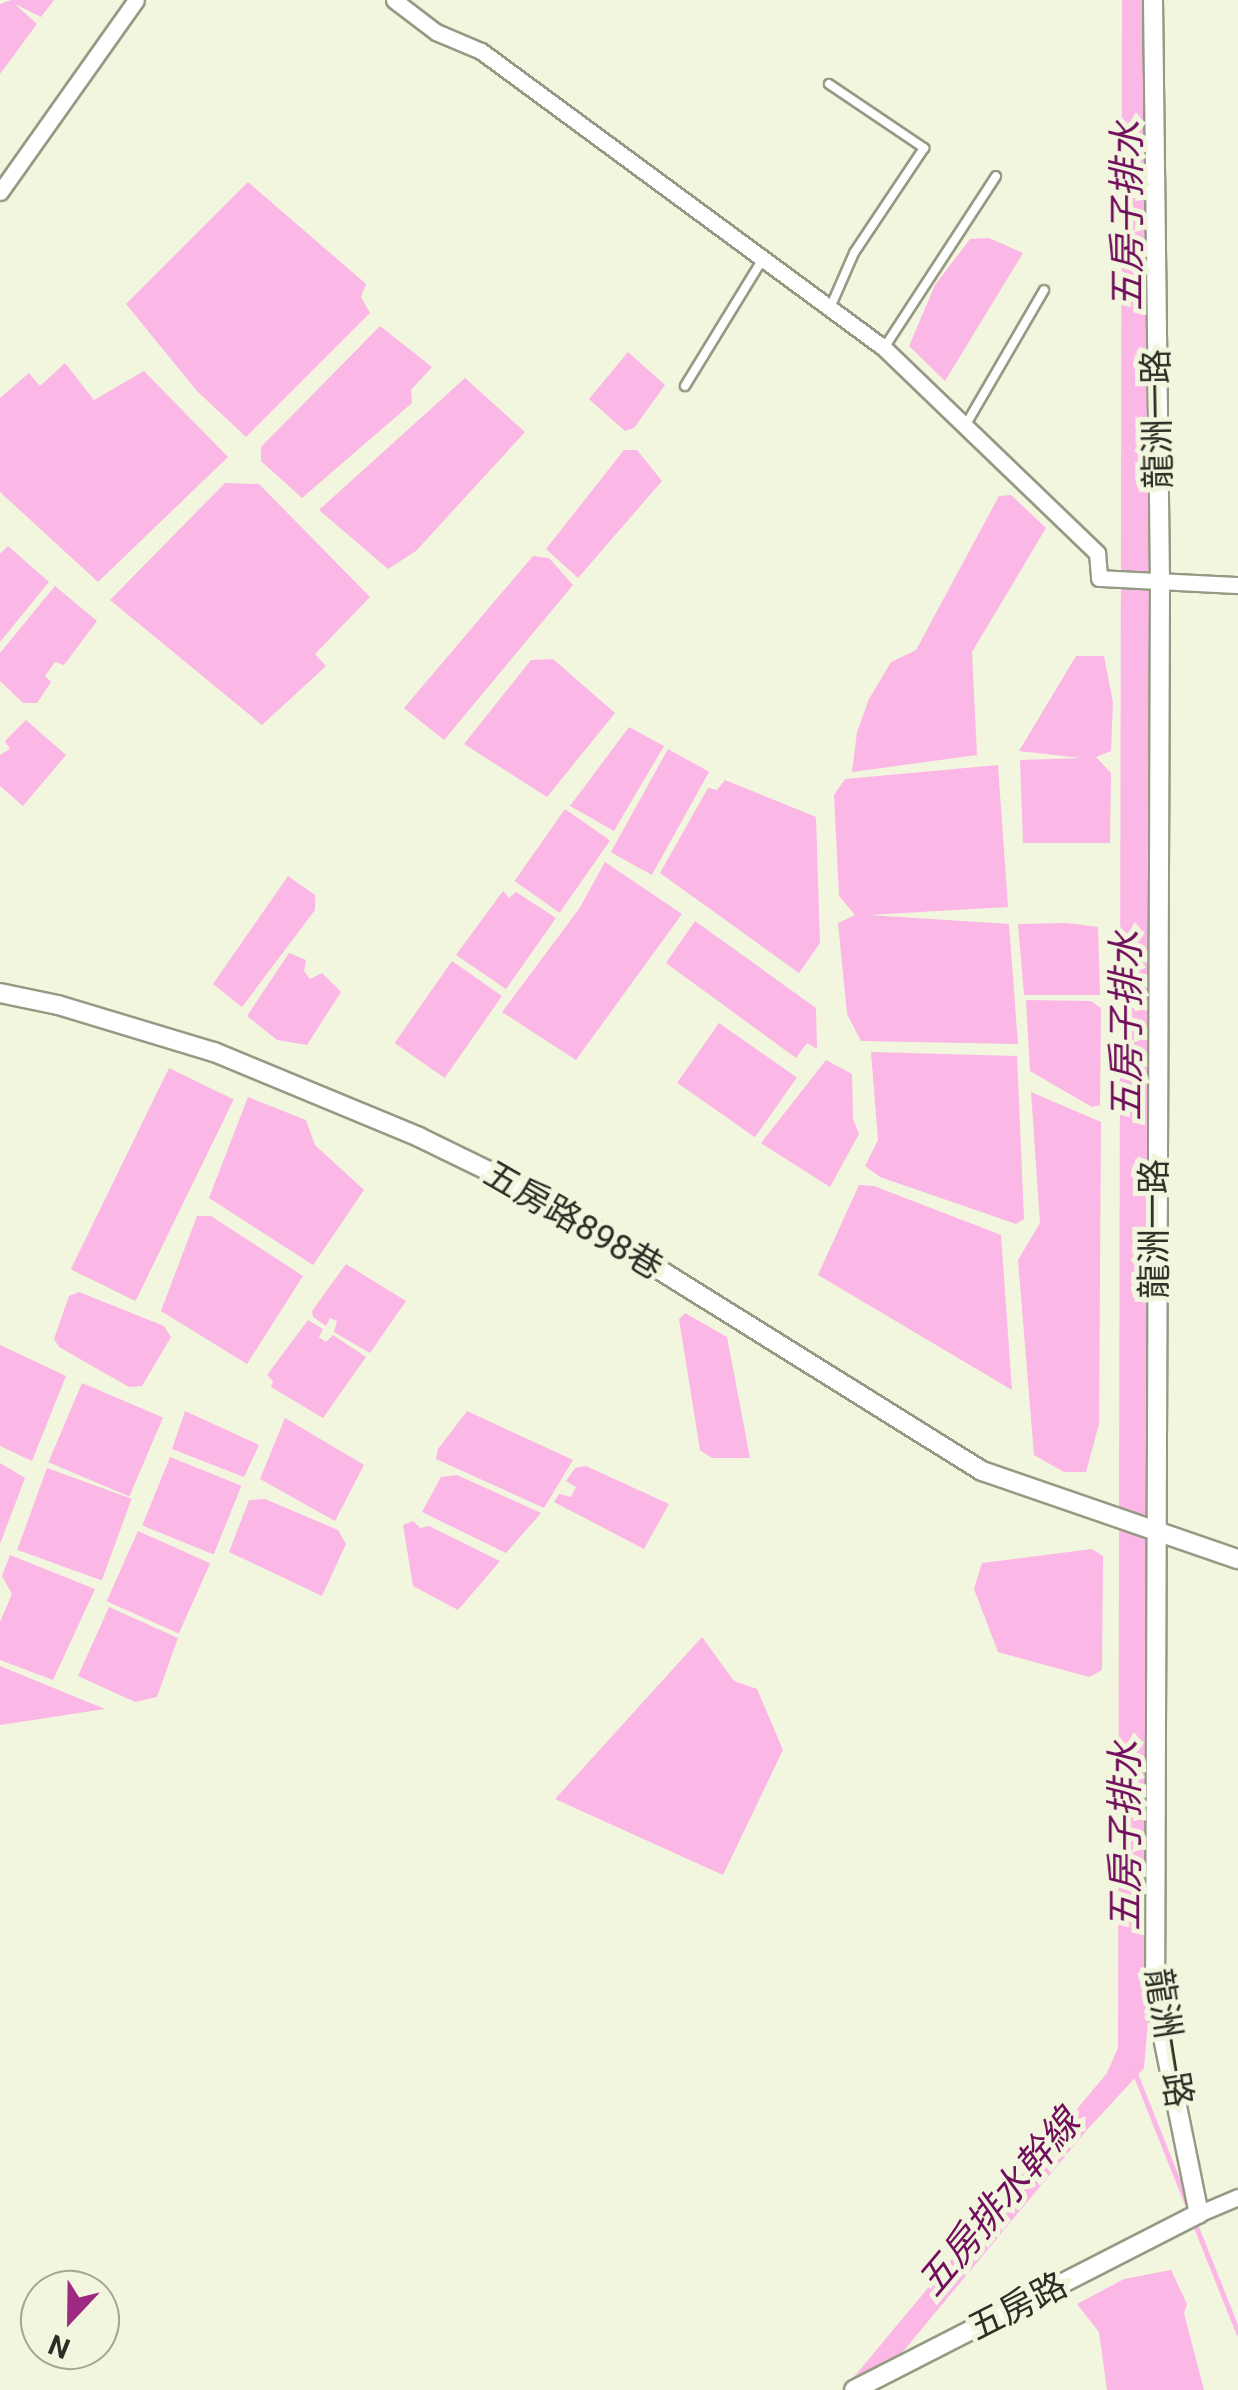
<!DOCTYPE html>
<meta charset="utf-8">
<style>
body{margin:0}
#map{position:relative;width:1238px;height:2390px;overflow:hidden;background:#f3f6de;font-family:Roboto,"Noto Sans TC",sans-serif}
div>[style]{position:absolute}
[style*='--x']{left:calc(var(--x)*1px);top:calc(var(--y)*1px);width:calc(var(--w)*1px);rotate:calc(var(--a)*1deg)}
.water>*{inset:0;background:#fbb7e6;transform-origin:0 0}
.stream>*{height:5px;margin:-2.5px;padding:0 2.5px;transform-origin:2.5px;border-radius:2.5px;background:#fbb7e6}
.roads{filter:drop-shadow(2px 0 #969a84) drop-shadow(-2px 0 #969a84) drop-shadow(0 2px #969a84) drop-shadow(0 -2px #969a84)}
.service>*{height:8px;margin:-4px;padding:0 4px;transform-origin:4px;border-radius:4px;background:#fff}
.minor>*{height:15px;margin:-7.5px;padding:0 7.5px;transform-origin:7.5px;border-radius:7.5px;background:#fff}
.tertiary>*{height:18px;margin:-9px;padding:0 9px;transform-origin:9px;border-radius:9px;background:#fff}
span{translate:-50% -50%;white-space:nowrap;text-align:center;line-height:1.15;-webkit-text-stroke:10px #f3f6de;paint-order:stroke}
.street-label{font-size:35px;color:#2d2e25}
.water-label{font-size:38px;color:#710f5d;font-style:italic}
.north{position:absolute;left:20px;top:2270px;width:100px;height:100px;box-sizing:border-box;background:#f3f6de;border:2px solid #a4a694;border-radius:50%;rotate:202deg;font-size:28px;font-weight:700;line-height:40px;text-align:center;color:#2d2e25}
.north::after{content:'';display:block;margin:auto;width:35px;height:45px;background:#9d2983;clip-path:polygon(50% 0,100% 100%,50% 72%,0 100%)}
</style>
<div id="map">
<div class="water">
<div style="clip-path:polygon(11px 0,54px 0,41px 17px,15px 4px,37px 24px,0 74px,0 4px)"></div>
<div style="clip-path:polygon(1122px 0,1162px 0,1153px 257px,1150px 1997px,1144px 2068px,1087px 2130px,871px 2390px,843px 2390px,1107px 2073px,1118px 2048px)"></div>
<div style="clip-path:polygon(248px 182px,366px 284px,361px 297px,370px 313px,246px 437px,197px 391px,126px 304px)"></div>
<div style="clip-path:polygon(989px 238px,1023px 253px,945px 381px,909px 346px,935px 285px,970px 239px)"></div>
<div style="clip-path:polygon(380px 326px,432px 367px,411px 390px,412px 403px,302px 498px,261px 461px,261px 447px)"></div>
<div style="clip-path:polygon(628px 352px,665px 385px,634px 428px,625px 431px,589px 399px)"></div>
<div style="clip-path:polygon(65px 363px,94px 400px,144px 371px,228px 457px,98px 582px,0 492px,0 398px,29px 373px,40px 386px)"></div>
<div style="clip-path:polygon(465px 378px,525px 432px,416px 551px,388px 569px,319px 510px)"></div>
<div style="clip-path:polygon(624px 450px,637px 450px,662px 481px,578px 578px,546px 549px)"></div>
<div style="clip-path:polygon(225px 483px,259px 484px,370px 597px,315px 654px,326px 666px,262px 725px,110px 600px)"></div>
<div style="clip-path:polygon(1011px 495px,1046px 528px,972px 652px,977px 755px,852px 772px,857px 732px,869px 699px,891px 662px,916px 650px,999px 496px)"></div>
<div style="clip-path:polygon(8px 546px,49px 582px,0 642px,0 554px)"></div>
<div style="clip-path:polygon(533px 556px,549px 558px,573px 585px,444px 740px,404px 708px)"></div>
<div style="clip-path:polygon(55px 586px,97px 621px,64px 665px,55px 662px,45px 676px,51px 682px,37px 703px,23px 703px,0 681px,0 653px)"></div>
<div style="clip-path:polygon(1076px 656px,1104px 656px,1113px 702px,1111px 751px,1096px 757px,1111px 773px,1110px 843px,1023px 843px,1020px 760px,1081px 758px,1019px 751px)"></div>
<div style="clip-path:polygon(553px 659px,615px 713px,547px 797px,464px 744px,531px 660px)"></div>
<div style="clip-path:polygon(26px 720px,66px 755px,23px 806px,0 786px,0 755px,10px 749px,5px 741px)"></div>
<div style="clip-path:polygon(629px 727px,664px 746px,614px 831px,570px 806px)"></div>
<div style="left:668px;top:749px;width:47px;height:118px;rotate:29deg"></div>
<div style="clip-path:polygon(998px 765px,1008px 907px,868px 915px,1009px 924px,1018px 1044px,861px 1041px,847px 1014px,838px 923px,855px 915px,839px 896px,834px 795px,845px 779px)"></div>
<div style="clip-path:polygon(725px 780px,816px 817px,820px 943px,799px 973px,660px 873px,708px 788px,717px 790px)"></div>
<div style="left:565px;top:809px;width:55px;height:88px;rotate:35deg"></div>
<div style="clip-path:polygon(605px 862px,682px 914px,576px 1060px,502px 1012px,579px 909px)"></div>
<div style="clip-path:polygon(288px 876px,315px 895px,315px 910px,242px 1007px,213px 984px)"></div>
<div style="clip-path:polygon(503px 891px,509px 898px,516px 892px,556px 918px,506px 989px,456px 955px)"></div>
<div style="clip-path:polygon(695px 921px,816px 1008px,817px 1049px,807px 1043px,796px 1058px,666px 963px)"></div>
<div style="clip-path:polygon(1067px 923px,1098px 927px,1100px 995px,1024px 995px,1018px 924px)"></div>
<div style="clip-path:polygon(289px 953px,306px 960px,304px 971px,310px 979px,322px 973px,341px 992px,307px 1045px,277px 1040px,247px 1016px)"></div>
<div style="left:452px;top:961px;width:61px;height:100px;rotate:35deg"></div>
<div style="clip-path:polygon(1026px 1000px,1091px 1001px,1101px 1008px,1100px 1105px,1092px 1107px,1030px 1071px)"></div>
<div style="left:719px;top:1023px;width:95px;height:73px;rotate:35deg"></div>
<div style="clip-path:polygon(871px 1052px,1017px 1056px,1024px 1219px,1016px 1224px,880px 1177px,865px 1166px,878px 1140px)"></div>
<div style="clip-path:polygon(826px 1060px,852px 1074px,853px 1119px,859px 1134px,830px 1187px,761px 1143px)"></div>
<div style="left:169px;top:1068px;width:72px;height:224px;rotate:26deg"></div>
<div style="clip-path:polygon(1031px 1092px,1101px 1122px,1099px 1424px,1086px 1472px,1064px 1472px,1034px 1455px,1018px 1260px,1040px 1223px)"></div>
<div style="clip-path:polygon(248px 1097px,306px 1120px,315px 1145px,364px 1190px,313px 1265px,209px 1198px)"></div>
<div style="clip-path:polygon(859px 1185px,874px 1186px,1001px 1235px,1012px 1390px,818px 1275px)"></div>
<div style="clip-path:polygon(197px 1216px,211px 1216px,303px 1276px,247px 1364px,161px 1311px)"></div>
<div style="clip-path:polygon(346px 1264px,406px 1301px,370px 1353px,334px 1332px,337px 1321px,330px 1318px,326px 1326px,313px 1317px,312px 1311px)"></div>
<div style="clip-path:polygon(79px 1292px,164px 1326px,171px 1337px,142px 1386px,129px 1387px,59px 1347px,54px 1339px,69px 1296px)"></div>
<div style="clip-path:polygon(685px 1313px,727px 1337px,750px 1458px,712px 1458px,700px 1450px,679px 1319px)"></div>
<div style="clip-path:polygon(308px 1320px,323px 1329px,319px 1337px,326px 1342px,333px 1335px,366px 1357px,323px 1418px,271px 1387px,273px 1381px,267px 1375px)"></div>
<div style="clip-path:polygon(0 1345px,66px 1376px,32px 1461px,0 1446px)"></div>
<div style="left:82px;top:1383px;width:88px;height:86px;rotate:23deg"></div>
<div style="clip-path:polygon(185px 1411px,259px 1445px,244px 1477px,172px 1449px)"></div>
<div style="clip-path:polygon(467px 1411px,573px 1460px,544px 1508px,436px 1459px,438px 1449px)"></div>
<div style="clip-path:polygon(285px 1418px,364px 1465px,335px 1521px,260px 1479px)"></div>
<div style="left:170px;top:1457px;width:77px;height:74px;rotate:22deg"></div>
<div style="clip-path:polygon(0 1463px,25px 1478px,0 1544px)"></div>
<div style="clip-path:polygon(586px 1466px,669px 1504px,644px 1549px,554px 1502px,559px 1494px,571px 1497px,576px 1487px,566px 1481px,575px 1468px)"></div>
<div style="left:47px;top:1468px;width:90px;height:87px;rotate:20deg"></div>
<div style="clip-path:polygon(457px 1475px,541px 1513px,506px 1553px,422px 1512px,441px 1477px)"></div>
<div style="clip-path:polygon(265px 1499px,338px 1530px,346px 1544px,322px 1596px,229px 1552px,249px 1500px)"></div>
<div style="clip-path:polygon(413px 1521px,420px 1528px,429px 1526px,500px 1561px,458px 1610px,413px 1586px,403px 1525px)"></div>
<div style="left:138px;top:1531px;width:79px;height:77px;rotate:24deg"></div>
<div style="clip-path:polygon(1092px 1549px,1103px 1556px,1102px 1670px,1089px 1677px,998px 1652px,974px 1589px,982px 1563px)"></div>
<div style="clip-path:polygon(10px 1555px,95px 1589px,53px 1680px,0 1660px,0 1622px,12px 1594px,2px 1576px)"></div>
<div style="clip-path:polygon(109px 1607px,178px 1638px,157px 1697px,135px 1702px,78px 1676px)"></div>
<div style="clip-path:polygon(702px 1637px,734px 1681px,757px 1689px,783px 1750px,723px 1875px,555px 1799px)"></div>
<div style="clip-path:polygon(0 1666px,105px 1709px,0 1725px)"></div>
<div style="clip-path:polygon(1171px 2270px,1187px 2304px,1184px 2313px,1204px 2390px,1107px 2390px,1099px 2332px,1077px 2304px,1124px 2279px)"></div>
</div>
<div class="stream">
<div style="--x:1134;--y:2071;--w:282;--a:68.3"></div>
</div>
<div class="roads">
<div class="service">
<div style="--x:829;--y:84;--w:115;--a:34"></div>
<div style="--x:924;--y:148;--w:126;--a:123.7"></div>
<div style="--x:854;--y:253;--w:60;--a:113.6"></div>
<div style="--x:884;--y:348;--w:205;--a:-56.9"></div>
<div style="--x:685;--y:386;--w:145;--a:-58.5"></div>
<div style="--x:965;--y:426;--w:157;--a:-59.8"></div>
</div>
<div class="minor">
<div style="--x:394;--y:0;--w:53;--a:37.3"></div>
<div style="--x:436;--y:32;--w:49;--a:22.9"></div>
<div style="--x:481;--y:51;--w:501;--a:36.39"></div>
<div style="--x:884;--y:348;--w:296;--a:43.9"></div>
<div style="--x:1097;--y:553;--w:25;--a:85"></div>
<div style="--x:1099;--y:578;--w:139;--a:2.9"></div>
<div style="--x:0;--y:192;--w:235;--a:-54.7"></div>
<div style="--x:1198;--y:2214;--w:43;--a:-23"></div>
</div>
<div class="tertiary">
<div style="--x:1153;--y:0;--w:582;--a:89.31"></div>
<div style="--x:1160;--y:582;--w:1416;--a:90.2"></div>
<div style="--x:1155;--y:1998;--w:220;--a:78.5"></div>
<div style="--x:0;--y:993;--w:59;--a:11.7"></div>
<div style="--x:58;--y:1005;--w:163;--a:16.8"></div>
<div style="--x:214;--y:1052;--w:222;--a:22.5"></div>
<div style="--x:419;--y:1137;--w:141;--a:26"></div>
<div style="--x:546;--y:1199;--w:514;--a:31.96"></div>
<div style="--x:982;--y:1471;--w:271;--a:19"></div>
<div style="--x:854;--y:2390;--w:386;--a:-27.1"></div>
</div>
</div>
<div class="street-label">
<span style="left:1158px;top:419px;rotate:-91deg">龍洲一路</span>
<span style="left:573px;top:1221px;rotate:30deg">五房路898巷</span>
<span style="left:1155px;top:1229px;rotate:-90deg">龍洲一路</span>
<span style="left:1168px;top:2038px;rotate:81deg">龍洲一路</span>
<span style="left:1018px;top:2307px;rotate:-27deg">五房路</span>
</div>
<div class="water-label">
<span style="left:1128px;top:216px;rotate:-90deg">五房子排水</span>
<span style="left:1127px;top:1026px;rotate:-90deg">五房子排水</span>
<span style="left:1126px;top:1836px;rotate:-90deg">五房子排水</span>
<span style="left:999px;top:2203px;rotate:-50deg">五房排水幹線</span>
</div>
<div class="north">N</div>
</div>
